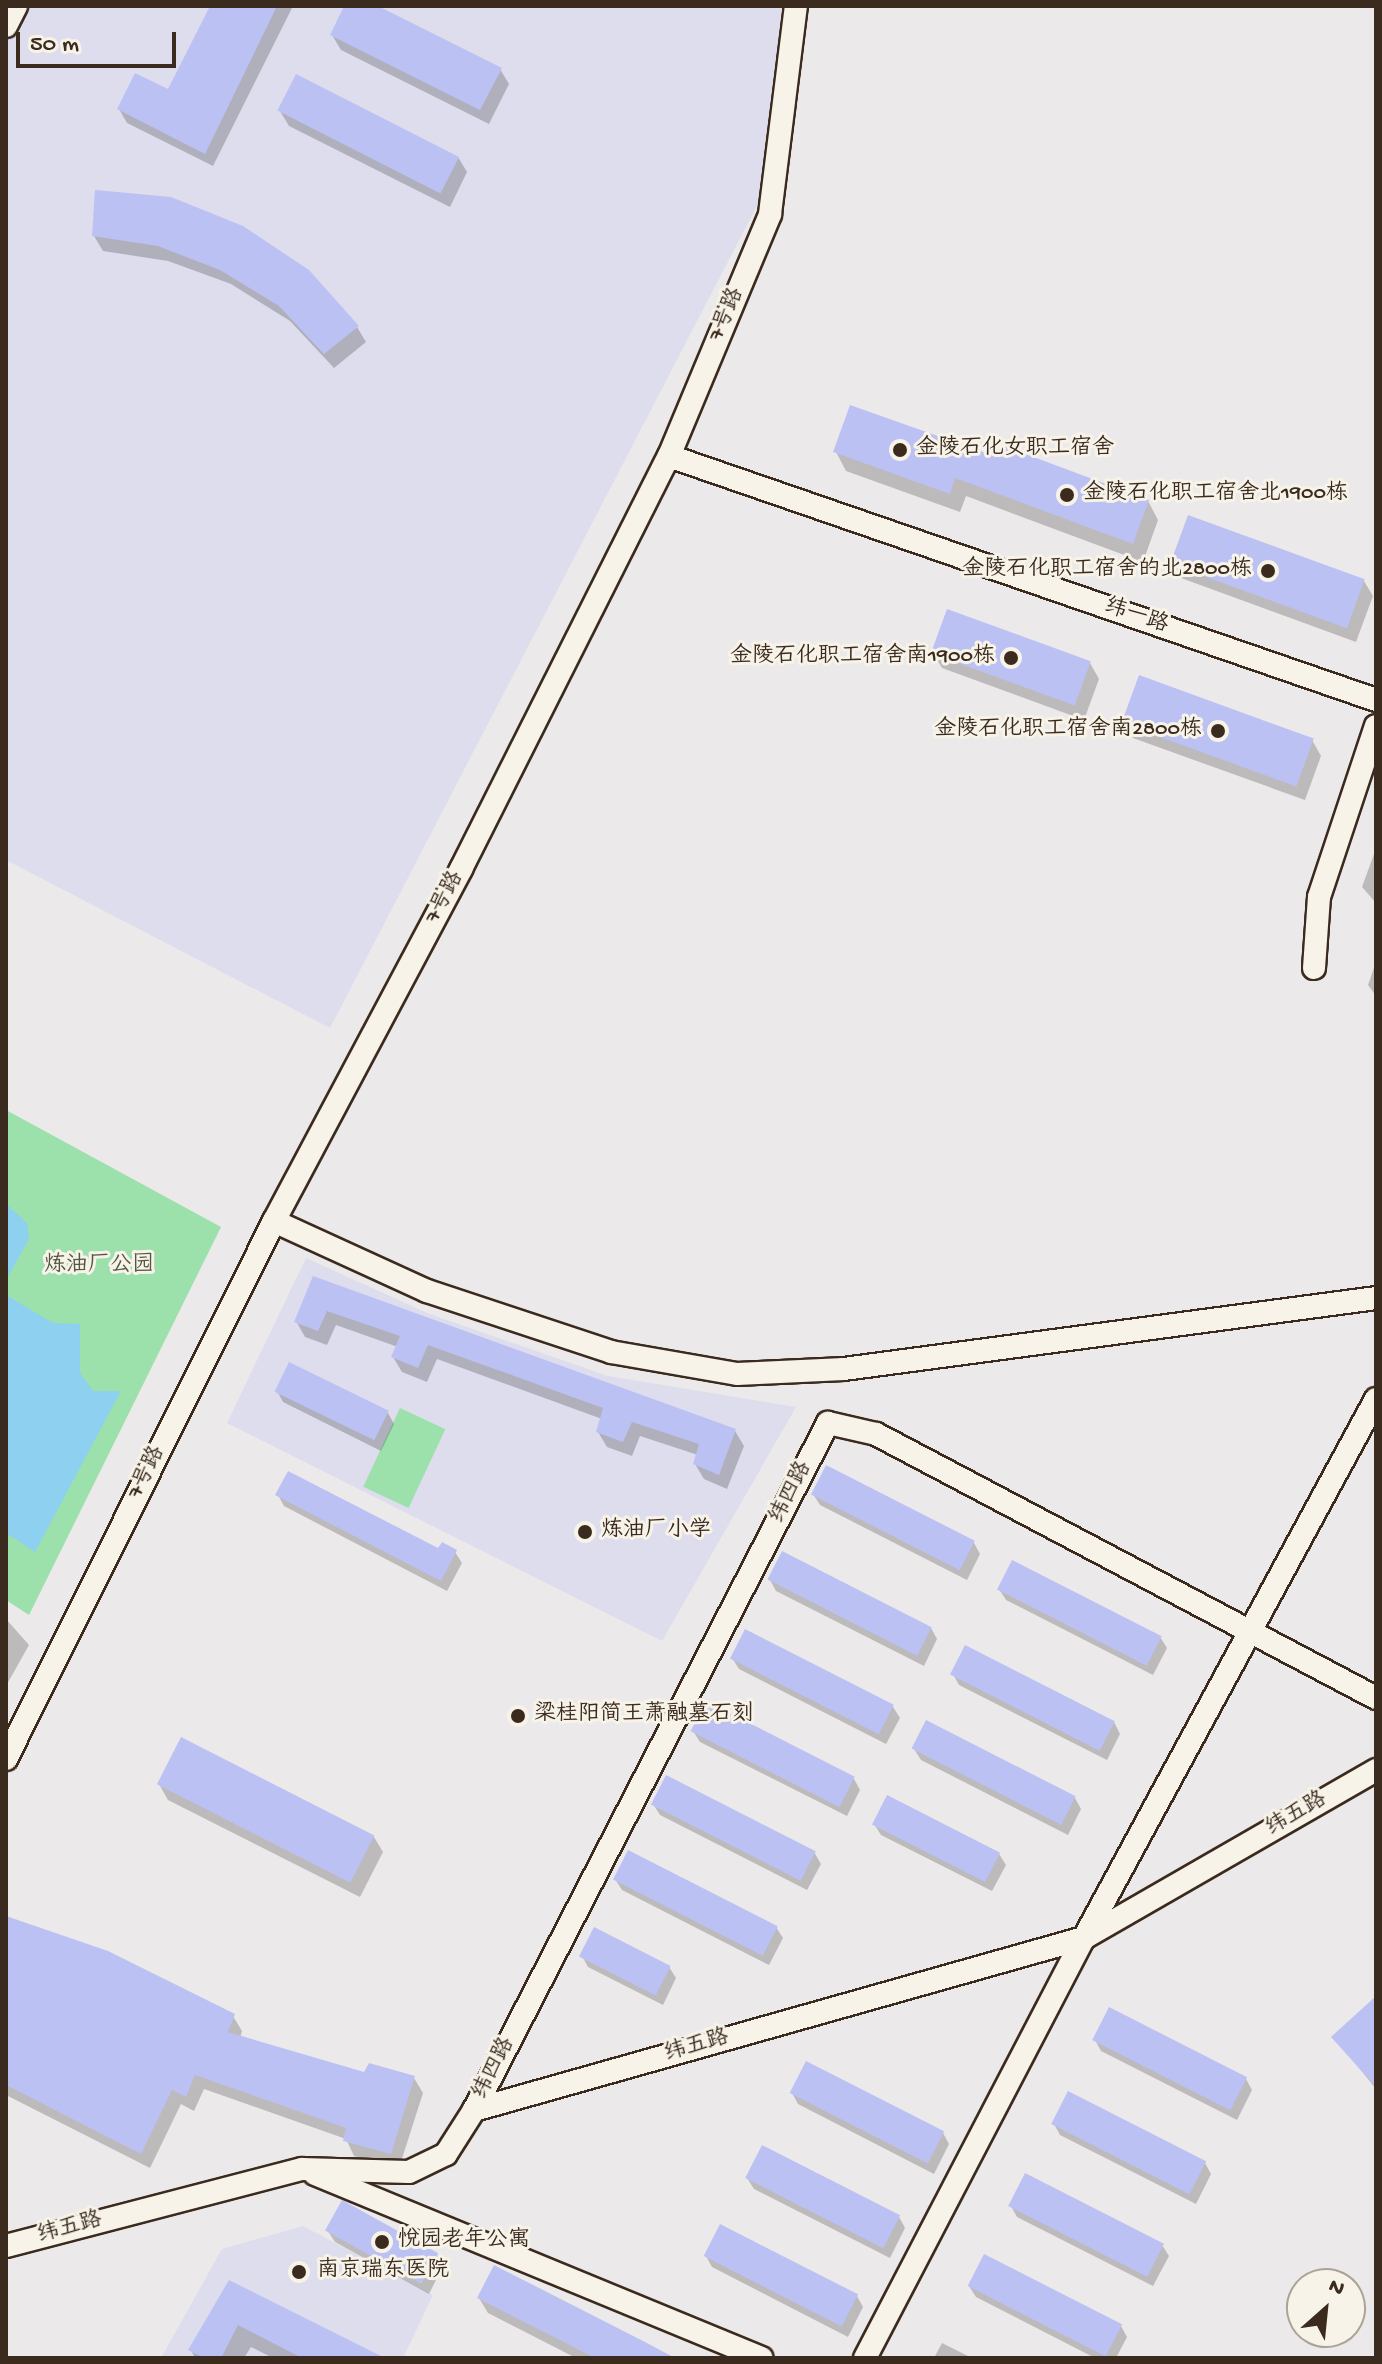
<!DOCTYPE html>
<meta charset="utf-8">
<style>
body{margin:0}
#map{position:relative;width:1382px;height:2364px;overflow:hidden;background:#ebe9ea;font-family:"Gochi Hand","LXGW WenKai TC",sans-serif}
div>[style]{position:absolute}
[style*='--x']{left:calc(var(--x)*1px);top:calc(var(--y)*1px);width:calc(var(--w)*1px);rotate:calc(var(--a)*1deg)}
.built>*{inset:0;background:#dddded}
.green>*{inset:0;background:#9ce0ac;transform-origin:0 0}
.water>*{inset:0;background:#8ed0f0}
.shadow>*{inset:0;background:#0003}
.building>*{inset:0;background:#bcc1f3;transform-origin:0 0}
.roads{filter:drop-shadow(2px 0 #3b2a1e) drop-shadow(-2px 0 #3b2a1e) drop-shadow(0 2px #3b2a1e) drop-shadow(0 -2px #3b2a1e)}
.street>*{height:22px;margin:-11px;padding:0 11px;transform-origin:11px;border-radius:11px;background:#f7f3e8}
.dots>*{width:22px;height:22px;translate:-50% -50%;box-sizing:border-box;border:4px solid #f7f3e8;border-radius:50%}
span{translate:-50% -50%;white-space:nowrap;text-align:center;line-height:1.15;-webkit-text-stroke:6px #f7f3e8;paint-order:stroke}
.street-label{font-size:22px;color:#3b2a1e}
.poi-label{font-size:22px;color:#3b2a1e}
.left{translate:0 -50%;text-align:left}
.right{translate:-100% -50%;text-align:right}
.park-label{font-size:22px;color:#535842}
.frame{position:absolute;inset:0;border:8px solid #3b2a1e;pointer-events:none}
.north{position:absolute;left:1286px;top:2268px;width:80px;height:80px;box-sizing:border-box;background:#f7f3e8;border:2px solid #aca397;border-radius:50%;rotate:27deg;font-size:22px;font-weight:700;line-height:32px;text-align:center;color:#3b2a1e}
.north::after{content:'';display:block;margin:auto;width:28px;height:36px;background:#3b2a1e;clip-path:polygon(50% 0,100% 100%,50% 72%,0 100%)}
.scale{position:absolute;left:16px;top:32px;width:160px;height:36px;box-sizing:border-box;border:4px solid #3b2a1e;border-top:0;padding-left:10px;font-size:24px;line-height:28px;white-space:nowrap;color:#3b2a1e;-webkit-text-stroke:6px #f7f3e8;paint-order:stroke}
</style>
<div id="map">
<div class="built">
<div style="clip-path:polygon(6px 6px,807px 6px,789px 144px,330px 1028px,6px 860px)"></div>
<div style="clip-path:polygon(306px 1258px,427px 1313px,608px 1376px,796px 1407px,662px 1641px,227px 1423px)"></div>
<div style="clip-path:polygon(303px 2226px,433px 2295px,403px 2358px,161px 2358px,222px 2249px)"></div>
</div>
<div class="green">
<div style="clip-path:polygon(6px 1110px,221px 1227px,29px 1615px,6px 1600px)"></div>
<div style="left:400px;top:1408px;width:50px;height:87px;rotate:25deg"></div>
</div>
<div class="water">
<div style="clip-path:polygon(6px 1204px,27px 1223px,29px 1239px,6px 1280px)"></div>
<div style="clip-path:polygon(6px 1295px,53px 1323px,80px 1324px,80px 1373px,93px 1391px,121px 1391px,35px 1552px,6px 1533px)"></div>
</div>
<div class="shadow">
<div style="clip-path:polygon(213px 6px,293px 6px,213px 166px,127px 123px,119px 109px,169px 92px)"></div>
<div style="clip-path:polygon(346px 6px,374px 6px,500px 69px,509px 84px,489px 124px,341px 50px,332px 35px)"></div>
<div style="clip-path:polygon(280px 111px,458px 157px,467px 172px,450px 207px,289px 126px)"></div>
<div style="clip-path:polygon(97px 192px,357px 327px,366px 342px,334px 368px,290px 321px,231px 284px,168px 261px,103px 251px,94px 236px)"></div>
<div style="clip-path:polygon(836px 452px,998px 460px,1148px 501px,1158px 520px,1143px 562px,966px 496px,960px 512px,846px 471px)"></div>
<div style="clip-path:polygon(1173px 563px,1364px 581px,1373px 596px,1356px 642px,1181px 578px)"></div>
<div style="clip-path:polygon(933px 653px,1090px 663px,1099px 679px,1084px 720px,942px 668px)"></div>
<div style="clip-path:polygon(1124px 722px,1312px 740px,1321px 756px,1305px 800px,1133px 738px)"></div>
<div style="clip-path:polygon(1374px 854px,1376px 855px,1376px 903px,1362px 887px)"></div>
<div style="clip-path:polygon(1376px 962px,1376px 996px,1368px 985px)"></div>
<div style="clip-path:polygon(314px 1279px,735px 1431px,744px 1446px,727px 1489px,704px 1479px,695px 1464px,698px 1455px,640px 1436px,632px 1456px,607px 1447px,598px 1432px,602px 1419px,437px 1359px,427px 1382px,402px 1372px,393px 1357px,398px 1347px,336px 1325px,327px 1345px,305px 1337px,296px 1321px)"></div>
<div style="clip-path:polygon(277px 1391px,388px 1413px,394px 1424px,381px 1451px,283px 1402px)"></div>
<div style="clip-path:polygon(813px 1494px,974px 1543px,980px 1554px,967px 1580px,820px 1505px)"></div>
<div style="clip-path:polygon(278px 1495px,439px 1551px,455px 1552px,462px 1563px,447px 1591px,284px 1506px)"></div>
<div style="clip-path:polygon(770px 1580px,931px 1628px,937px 1639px,924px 1666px,776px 1591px)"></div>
<div style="clip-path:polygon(999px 1589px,1160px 1637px,1167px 1648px,1153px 1675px,1006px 1600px)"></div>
<div style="clip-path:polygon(6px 1619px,29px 1645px,6px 1686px)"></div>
<div style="clip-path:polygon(732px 1658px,893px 1707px,900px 1718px,886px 1744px,739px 1669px)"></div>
<div style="clip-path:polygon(953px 1674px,1114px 1722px,1120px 1734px,1107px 1760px,959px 1685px)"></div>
<div style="clip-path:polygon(693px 1731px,854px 1779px,860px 1790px,847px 1816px,700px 1742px)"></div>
<div style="clip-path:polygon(914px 1749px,1075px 1798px,1081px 1809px,1068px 1835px,921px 1760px)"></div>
<div style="clip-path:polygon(159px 1784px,374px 1837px,383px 1852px,360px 1897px,168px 1800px)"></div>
<div style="clip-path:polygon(653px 1804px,814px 1852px,821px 1864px,807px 1890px,660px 1815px)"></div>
<div style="clip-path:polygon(874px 1824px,999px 1854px,1006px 1865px,992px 1891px,881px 1835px)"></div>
<div style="clip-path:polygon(615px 1879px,776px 1927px,783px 1938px,769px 1965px,622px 1890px)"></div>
<div style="clip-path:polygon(6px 1918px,233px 2016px,242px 2031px,240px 2038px,365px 2074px,414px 2078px,423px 2093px,399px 2168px,354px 2156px,346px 2139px,204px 2089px,194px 2111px,181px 2104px,150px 2168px,6px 2095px)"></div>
<div style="clip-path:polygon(582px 1956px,669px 1967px,676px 1978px,663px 2005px,588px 1967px)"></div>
<div style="clip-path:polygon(1376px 2003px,1376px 2089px,1334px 2037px)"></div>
<div style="clip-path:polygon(1095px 2040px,1246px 2079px,1252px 2090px,1237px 2120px,1101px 2051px)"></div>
<div style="clip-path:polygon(792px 2093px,943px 2133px,949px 2144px,934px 2174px,798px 2104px)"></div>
<div style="clip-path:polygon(1054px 2124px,1205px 2163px,1211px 2174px,1196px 2204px,1060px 2135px)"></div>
<div style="clip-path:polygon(747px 2178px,899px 2217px,905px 2228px,890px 2258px,754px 2189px)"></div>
<div style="clip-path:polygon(343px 2203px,437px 2255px,443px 2266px,429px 2294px,335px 2242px,328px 2231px)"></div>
<div style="clip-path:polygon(1011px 2206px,1162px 2245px,1169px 2256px,1153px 2286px,1017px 2217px)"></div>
<div style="clip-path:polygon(706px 2256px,857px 2296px,863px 2307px,848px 2337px,712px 2267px)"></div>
<div style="clip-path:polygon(230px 2283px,374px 2358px,273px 2358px,251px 2347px,244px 2358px,195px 2358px,191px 2350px)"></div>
<div style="clip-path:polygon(969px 2286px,1121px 2326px,1127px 2337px,1116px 2358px,1095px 2358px,976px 2297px)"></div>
<div style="clip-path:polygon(479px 2298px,671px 2358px,576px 2358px,488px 2313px)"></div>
<div style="clip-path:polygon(942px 2343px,972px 2358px,934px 2358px)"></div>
</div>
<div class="building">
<div style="clip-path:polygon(210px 6px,277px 6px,205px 154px,117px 109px,135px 73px,168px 89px)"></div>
<div style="clip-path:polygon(344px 6px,378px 6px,502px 68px,480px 110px,330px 35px)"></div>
<div style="left:296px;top:74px;width:183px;height:41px;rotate:27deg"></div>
<div style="clip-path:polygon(95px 190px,171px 197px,243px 226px,309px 270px,359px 326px,324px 354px,279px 306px,220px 270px,158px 246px,92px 236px)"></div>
<div style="clip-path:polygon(850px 405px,997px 457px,1001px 445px,1149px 500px,1133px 544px,955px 478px,950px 494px,833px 452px)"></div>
<div style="left:1188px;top:515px;width:188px;height:52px;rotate:20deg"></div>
<div style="left:947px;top:609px;width:153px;height:47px;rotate:20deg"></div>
<div style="left:1139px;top:675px;width:186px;height:51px;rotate:20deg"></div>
<div style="clip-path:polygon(313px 1276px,736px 1429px,719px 1475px,693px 1464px,699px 1444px,632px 1422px,623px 1442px,596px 1432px,603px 1408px,428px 1345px,418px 1368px,391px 1357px,400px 1336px,327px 1311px,318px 1331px,294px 1322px)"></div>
<div style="left:289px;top:1362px;width:111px;height:33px;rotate:26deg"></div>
<div style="left:826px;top:1465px;width:167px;height:33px;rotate:27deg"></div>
<div style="clip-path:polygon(288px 1471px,438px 1548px,442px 1542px,457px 1550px,441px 1581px,275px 1495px)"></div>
<div style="left:782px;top:1551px;width:168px;height:32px;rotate:27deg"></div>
<div style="left:1012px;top:1560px;width:168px;height:33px;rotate:27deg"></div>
<div style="left:745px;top:1629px;width:167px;height:33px;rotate:27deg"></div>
<div style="left:965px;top:1645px;width:168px;height:33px;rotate:27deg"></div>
<div style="left:706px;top:1701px;width:167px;height:34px;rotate:27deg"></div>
<div style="left:926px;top:1720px;width:168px;height:32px;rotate:27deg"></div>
<div style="left:181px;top:1737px;width:217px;height:53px;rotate:27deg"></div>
<div style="left:666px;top:1775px;width:168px;height:33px;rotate:27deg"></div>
<div style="left:887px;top:1795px;width:127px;height:33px;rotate:27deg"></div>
<div style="left:628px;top:1850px;width:168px;height:33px;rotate:27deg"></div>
<div style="clip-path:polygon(6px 1916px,108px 1951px,235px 2014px,228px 2032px,364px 2072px,369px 2063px,415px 2076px,391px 2154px,343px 2141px,346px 2128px,195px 2075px,186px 2097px,172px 2090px,141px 2154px,6px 2085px)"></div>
<div style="left:594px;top:1927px;width:86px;height:33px;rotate:27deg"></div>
<div style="clip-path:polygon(1376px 1996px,1376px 2087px,1331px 2037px)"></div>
<div style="left:1109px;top:2007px;width:155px;height:37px;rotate:27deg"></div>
<div style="left:806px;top:2061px;width:155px;height:36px;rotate:27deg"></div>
<div style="left:1068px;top:2091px;width:155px;height:37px;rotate:27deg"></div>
<div style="left:762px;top:2145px;width:155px;height:37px;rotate:27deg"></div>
<div style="left:1025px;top:2173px;width:156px;height:37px;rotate:27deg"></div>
<div style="left:342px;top:2200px;width:110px;height:35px;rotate:29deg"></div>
<div style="left:720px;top:2224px;width:155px;height:36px;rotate:27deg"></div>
<div style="left:984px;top:2254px;width:155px;height:36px;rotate:27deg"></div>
<div style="clip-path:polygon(494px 2265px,645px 2342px,675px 2358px,595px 2358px,477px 2298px)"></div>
<div style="clip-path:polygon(229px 2280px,385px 2358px,302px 2358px,238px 2325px,221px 2358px,204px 2358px,188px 2350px)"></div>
</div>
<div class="roads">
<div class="street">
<div style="--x:6;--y:26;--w:22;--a:-63"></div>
<div style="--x:669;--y:456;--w:748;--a:19.04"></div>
<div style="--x:1314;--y:968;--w:71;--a:-86"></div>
<div style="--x:1319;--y:897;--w:180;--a:-71.6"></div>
<div style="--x:274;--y:1221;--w:168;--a:24.6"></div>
<div style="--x:427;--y:1291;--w:194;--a:18.3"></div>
<div style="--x:611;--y:1352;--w:128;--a:9.9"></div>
<div style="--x:737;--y:1374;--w:107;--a:-2.7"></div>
<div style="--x:844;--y:1369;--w:537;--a:-7.6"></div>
<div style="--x:6;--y:1759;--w:601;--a:-63.52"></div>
<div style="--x:274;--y:1221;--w:399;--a:-62"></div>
<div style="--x:461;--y:869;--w:462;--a:-63.3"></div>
<div style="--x:669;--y:456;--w:262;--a:-67.3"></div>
<div style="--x:770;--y:214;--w:210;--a:-82.9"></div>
<div style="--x:474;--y:2110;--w:773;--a:-62.74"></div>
<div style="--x:828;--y:1423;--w:49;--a:12.9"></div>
<div style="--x:876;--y:1434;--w:565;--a:27.83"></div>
<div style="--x:315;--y:2174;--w:483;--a:22.4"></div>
<div style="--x:6;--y:2246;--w:306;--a:-14.6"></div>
<div style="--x:302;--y:2169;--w:107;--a:1.6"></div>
<div style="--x:409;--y:2172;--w:41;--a:-25.9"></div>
<div style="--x:446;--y:2154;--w:52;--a:-57.5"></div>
<div style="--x:474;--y:2110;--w:634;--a:-15.75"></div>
<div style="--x:1084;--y:1938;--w:337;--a:-29.9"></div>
<div style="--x:865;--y:2358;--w:474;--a:-62.5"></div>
<div style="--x:1084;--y:1938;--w:613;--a:-61.55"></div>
</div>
</div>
<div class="dots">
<div style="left:900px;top:450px;background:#3b2a1e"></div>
<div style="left:1067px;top:495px;background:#3b2a1e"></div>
<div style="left:1268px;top:571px;background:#3b2a1e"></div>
<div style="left:1011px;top:658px;background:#3b2a1e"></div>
<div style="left:1218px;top:731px;background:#3b2a1e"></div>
<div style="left:585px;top:1532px;background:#3b2a1e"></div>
<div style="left:518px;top:1716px;background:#3b2a1e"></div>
<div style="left:382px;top:2242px;background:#3b2a1e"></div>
<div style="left:299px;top:2272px;background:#3b2a1e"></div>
</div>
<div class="street-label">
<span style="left:728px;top:315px;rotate:-67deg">7号路</span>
<span style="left:1136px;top:617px;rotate:19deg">纬一路</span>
<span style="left:446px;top:898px;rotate:-62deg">7号路</span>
<span style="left:148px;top:1473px;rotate:-64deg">7号路</span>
<span style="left:792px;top:1493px;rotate:-63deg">纬四路</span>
<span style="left:1297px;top:1815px;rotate:-30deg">纬五路</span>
<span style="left:697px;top:2047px;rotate:-16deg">纬五路</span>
<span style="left:495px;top:2069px;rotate:-63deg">纬四路</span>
<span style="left:70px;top:2229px;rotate:-15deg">纬五路</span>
</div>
<div class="poi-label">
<span class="left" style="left:916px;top:450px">金陵石化女职工宿舍</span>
<span class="left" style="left:1083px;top:495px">金陵石化职工宿舍北1900栋</span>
<span class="right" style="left:1252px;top:571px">金陵石化职工宿舍的北2800栋</span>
<span class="right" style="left:995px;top:658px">金陵石化职工宿舍南1900栋</span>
<span class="right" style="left:1202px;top:731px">金陵石化职工宿舍南2800栋</span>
<span class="left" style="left:601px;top:1532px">炼油厂小学</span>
<span class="left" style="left:534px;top:1716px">梁桂阳简王萧融墓石刻</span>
<span class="left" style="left:398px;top:2242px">悦园老年公寓</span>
<span class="left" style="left:317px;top:2272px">南京瑞东医院</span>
</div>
<div class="park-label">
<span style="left:99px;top:1267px">炼油厂公园</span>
</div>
<div class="frame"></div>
<div class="north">N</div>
<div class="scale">50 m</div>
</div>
